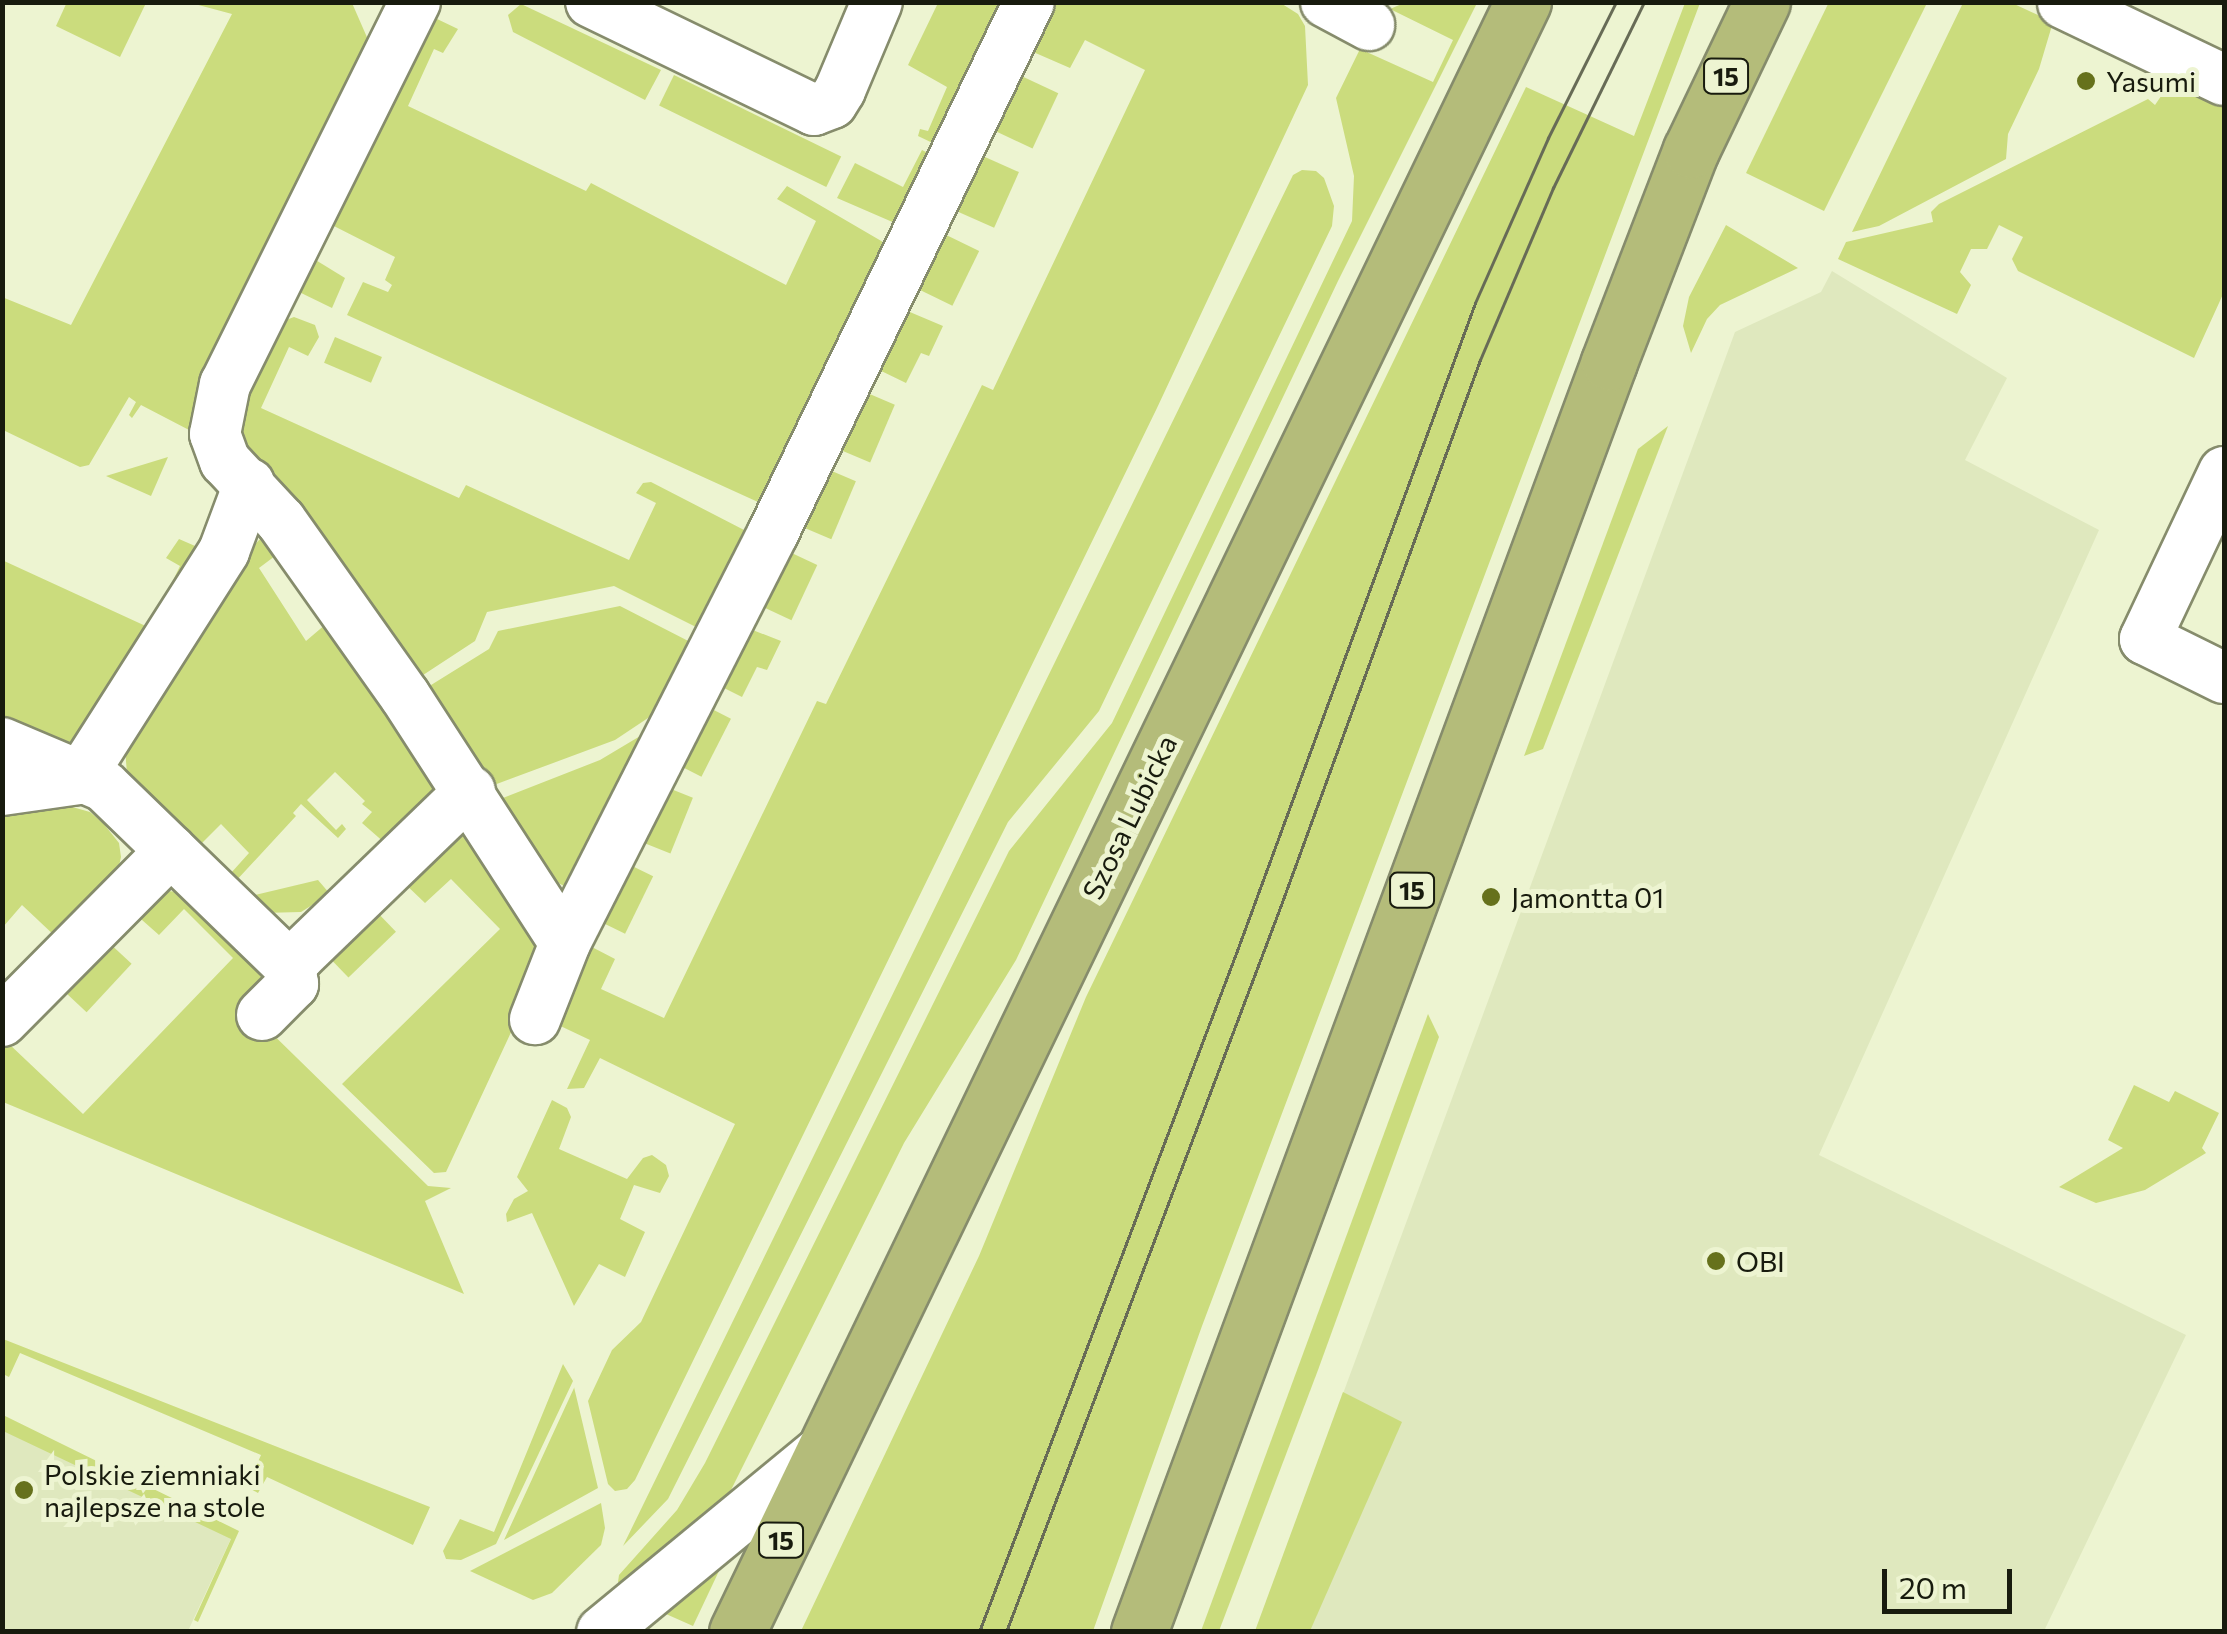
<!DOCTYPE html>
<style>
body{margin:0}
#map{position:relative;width:2227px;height:1634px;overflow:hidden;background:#edf4d1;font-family:Commissioner,sans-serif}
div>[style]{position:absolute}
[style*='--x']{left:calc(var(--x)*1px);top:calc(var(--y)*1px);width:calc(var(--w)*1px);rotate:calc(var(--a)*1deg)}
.built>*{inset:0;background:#dfe8be}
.green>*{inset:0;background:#cbdc7d;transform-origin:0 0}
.roads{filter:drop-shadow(2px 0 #868c6c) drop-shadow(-2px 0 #868c6c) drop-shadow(0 2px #868c6c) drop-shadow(0 -2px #868c6c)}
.street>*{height:50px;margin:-25px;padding:0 25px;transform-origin:25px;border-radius:25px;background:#fff}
.primary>*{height:55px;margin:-27.5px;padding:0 27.5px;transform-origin:27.5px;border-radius:27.5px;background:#b4bc7a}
.tram>*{height:2.5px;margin:-1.25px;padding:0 1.25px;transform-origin:1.25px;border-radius:1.25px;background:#676b56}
.dots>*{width:28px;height:28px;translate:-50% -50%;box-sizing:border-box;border:5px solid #edf4d1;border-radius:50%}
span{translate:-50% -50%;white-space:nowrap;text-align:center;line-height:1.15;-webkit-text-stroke:10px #edf4d1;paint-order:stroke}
.shield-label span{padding:2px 8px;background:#edf4d1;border:2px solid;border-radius:8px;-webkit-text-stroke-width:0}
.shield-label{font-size:25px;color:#181b0e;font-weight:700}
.poi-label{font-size:28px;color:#181b0e}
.left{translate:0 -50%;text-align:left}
.street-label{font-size:28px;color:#181b0e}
.frame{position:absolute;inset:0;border:5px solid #181b0e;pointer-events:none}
.scale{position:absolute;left:1882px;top:1569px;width:130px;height:45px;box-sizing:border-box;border:5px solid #181b0e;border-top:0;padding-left:12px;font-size:30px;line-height:35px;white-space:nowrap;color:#181b0e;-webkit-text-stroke:8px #edf4d1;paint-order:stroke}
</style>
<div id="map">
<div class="built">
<div style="clip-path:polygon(1832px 271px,2007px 378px,1965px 460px,2099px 530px,1819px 1155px,2186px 1335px,2044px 1631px,1255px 1632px,1735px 332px,1821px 292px)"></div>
<div style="clip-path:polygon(3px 1423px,234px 1532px,188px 1631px,3px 1632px)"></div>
</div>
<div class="green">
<div style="clip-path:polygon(67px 2px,146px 2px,146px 3px,120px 57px,56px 26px)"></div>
<div style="clip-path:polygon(1279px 2px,1298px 14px,1305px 26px,1308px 85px,1157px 408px,635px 1480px,627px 1489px,615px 1491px,608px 1484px,588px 1401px,612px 1350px,641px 1322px,735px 1124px,600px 1058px,584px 1088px,567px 1089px,590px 1040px,552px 1022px,588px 945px,615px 959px,601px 989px,664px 1018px,817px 701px,826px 704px,982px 385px,993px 390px,1145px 70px,1085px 40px,1070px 68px,1024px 48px,1046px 3px)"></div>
<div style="clip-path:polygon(1829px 2px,1927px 3px,1824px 211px,1746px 173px)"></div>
<div style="clip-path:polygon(191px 3px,352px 3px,373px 51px,191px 431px,141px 405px,132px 418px,129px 415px,136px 402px,129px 397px,89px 465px,80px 467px,3px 430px,2px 297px,71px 325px,232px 14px)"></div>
<div style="clip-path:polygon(938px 3px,1010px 3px,941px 147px,918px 136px,920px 129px,928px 131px,947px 87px,908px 65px)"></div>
<div style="clip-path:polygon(1404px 3px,1477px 3px,1338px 281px,1016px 960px,904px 1143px,731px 1490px,705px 1519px,624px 1589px,618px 1582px,619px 1575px,677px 1510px,705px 1463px,1009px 851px,1112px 723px,1352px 221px,1354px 176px,1336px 98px,1360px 49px,1433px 82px,1453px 40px,1390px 9px)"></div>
<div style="clip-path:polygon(1685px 3px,1700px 3px,1202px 1326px,1093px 1631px,801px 1631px,979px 1256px,1086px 997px,1526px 87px,1634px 136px)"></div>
<div style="clip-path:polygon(1963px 3px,2012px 3px,2053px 22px,2039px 69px,2008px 134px,2006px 159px,1879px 226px,1852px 232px)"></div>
<div style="clip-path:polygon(521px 4px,661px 70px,645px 100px,513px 32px,508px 15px)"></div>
<div style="clip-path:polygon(435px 18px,458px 29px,443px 53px,434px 49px,408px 106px,586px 191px,591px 183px,786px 285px,816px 221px,777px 199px,787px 186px,883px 242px,887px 250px,769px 507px,347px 315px,363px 282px,388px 292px,392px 285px,385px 280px,395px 257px,326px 222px,407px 48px)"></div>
<div style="left:1013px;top:72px;width:50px;height:61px;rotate:25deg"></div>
<div style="left:674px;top:75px;width:186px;height:34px;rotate:26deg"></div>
<div style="clip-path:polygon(2172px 80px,2224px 105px,2224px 292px,2194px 358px,2018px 271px,2012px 259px,2023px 237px,1999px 225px,1987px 249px,1971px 249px,1960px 272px,1971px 285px,1957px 314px,1838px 259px,1846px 242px,1933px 222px,1931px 212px,1939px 204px,2148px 99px,2155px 105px)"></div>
<div style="clip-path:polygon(922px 150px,936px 157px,904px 227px,837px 198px,855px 163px,903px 187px)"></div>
<div style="left:976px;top:153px;width:47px;height:61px;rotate:24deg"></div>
<div style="clip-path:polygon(1302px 170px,1316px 171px,1324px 178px,1334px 206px,1332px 226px,1099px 711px,1008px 822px,668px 1499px,623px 1546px,1293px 175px)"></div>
<div style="clip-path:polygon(1726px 225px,1798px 268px,1720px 305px,1707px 319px,1691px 353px,1683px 326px,1689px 297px)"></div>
<div style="left:936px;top:230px;width:48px;height:61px;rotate:26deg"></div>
<div style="clip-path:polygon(314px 259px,345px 278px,332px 308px,295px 290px)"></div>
<div style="clip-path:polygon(898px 307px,943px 326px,929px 356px,921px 353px,906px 383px,871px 366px)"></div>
<div style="clip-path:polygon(294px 317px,315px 325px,319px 337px,308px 356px,289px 347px,261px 408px,459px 498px,466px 485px,629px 560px,656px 503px,636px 493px,643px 483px,651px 482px,746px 531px,751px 541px,708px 633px,614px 586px,487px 612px,475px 641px,417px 679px,235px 455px,234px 395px,278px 323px)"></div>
<div style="left:335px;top:337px;width:51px;height:28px;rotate:23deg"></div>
<div style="left:858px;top:389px;width:40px;height:63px;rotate:23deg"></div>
<div style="clip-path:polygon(1668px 426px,1543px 749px,1524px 756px,1638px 449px)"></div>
<div style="clip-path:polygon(168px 457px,151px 496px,106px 476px)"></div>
<div style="left:820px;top:466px;width:39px;height:63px;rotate:23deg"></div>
<div style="clip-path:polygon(261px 538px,274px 538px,287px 547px,259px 568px,306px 641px,333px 618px,442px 787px,386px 844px,362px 823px,372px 812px,362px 804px,365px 801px,335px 772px,307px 800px,336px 830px,342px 824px,346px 829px,338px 838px,301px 804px,293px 813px,296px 816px,234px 883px,222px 883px,249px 853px,221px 824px,195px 850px,127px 774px,125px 748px,237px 563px)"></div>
<div style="clip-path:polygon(179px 539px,202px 549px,87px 736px,60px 755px,3px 727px,2px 560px,150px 628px,180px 566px,166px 558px)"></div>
<div style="left:781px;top:548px;width:40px;height:61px;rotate:25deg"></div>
<div style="clip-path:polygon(620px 606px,700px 647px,672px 702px,615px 740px,486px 788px,423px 690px,489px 649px,498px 631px)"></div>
<div style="clip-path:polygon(745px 627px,781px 641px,767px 670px,757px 667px,742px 697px,716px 684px)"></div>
<div style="left:706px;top:706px;width:28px;height:65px;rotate:27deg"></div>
<div style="clip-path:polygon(667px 720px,574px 885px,564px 886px,545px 876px,495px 801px,600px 760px)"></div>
<div style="left:666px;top:787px;width:29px;height:60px;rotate:22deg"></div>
<div style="clip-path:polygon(51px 801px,90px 812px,103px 823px,119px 843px,121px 857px,117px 875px,56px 937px,22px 905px,3px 927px,3px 811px)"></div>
<div style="clip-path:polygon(458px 820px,541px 931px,527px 998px,446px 1172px,434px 1173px,342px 1084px,500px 929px,451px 879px,425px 903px,401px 880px)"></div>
<div style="left:628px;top:864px;width:28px;height:64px;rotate:26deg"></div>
<div style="clip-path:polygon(318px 880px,330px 894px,301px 912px,262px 913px,243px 898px)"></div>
<div style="clip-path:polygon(168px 891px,187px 893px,277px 978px,252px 1014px,428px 1186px,451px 1188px,425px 1201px,464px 1294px,3px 1102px,3px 1049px,8px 1043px,83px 1114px,233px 958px,184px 909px,159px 935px,133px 912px)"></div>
<div style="left:373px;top:908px;width:33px;height:66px;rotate:46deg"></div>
<div style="left:106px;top:940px;width:35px;height:66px;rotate:43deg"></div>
<div style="clip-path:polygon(1428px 1014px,1439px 1037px,1318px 1370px,1219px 1631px,1201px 1631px)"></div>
<div style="clip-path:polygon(2134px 1085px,2169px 1102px,2175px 1091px,2219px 1113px,2202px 1148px,2206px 1153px,2145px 1190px,2096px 1203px,2059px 1187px,2123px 1148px,2108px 1140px)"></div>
<div style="clip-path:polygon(552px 1100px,567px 1108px,571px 1117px,559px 1149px,627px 1179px,643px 1158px,652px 1155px,666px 1165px,669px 1176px,660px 1193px,634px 1185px,620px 1219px,645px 1232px,625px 1277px,599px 1264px,574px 1306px,532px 1213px,507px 1222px,506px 1214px,514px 1199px,528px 1191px,517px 1177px)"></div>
<div style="clip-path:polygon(2px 1339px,3px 1339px,430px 1507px,413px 1545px,267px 1477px,258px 1493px,247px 1487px,261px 1455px,20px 1353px,9px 1377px,3px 1374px)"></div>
<div style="clip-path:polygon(563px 1364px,573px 1381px,496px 1544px,461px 1560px,446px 1559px,443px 1551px,460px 1519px,494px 1532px)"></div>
<div style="clip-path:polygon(574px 1387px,598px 1488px,504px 1540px,574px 1388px)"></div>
<div style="clip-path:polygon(1343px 1392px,1402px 1422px,1310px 1631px,1255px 1631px)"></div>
<div style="clip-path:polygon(3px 1415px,239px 1531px,198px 1622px,194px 1620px,231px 1539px,3px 1431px)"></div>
<div style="clip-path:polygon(601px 1503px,605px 1528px,601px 1545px,552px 1593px,533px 1600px,470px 1571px)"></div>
<div style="clip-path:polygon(727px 1554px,693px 1626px,657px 1610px)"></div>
</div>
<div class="roads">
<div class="street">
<div style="--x:415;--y:2;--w:427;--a:116.4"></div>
<div style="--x:225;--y:384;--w:51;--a:101.3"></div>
<div style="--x:215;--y:434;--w:29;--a:70"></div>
<div style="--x:225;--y:461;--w:82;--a:47"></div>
<div style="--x:281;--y:521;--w:214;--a:54.7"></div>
<div style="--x:405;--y:696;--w:294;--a:57.1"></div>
<div style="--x:565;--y:943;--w:82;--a:111.5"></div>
<div style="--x:591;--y:2;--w:248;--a:25.8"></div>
<div style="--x:814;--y:110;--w:19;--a:-21"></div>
<div style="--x:832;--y:103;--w:15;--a:-58"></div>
<div style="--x:840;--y:90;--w:95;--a:-67.2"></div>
<div style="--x:1326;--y:2;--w:49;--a:28.1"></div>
<div style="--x:2063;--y:3;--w:178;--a:25.6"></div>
<div style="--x:2224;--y:472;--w:185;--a:115.3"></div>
<div style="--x:2145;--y:639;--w:88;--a:26.3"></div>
<div style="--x:2;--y:743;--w:111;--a:22.9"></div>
<div style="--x:104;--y:786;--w:259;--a:44.1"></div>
<div style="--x:79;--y:779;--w:270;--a:-57.5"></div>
<div style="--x:224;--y:551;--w:72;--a:-69.5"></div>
<div style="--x:2;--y:790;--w:78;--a:-8.1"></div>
<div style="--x:565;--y:943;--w:460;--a:-63.1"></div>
<div style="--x:773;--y:533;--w:589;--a:-64.26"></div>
<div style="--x:262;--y:1015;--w:44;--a:-45"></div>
<div style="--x:293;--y:984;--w:18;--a:-99"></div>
<div style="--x:290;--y:966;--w:12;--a:-48"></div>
<div style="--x:298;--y:957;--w:239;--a:-44"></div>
<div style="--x:2;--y:1021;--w:240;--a:-45.2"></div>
<div style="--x:602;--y:1632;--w:289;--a:-39.5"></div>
</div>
<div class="primary">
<div style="--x:737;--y:1632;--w:1810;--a:-64.26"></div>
<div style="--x:1139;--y:1632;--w:1354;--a:-69.69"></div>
<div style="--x:1609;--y:362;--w:227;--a:-68.9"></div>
<div style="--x:1691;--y:150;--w:164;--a:-64.4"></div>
</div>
</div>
<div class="tram">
<div style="--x:979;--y:1632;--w:731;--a:-69.26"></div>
<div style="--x:1238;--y:948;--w:687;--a:-69.82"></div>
<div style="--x:1475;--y:303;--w:180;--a:-66.1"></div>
<div style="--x:1548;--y:138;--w:152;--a:-63.4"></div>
<div style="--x:1006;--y:1632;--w:777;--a:-69.28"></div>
<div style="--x:1281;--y:905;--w:580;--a:-69.94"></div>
<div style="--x:1480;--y:360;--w:187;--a:-67"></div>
<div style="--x:1553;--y:188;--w:207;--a:-63.9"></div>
</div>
<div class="dots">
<div style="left:2086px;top:81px;background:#66711c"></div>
<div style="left:1491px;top:897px;background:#66711c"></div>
<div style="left:1716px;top:1261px;background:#66711c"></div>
<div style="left:24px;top:1490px;background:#66711c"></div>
</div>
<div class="shield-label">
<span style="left:1726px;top:76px">15</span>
<span style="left:1412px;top:890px">15</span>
<span style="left:781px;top:1540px">15</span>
</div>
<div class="poi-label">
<span class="left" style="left:2106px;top:81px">Yasumi</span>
<span class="left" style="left:1511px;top:897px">Jamontta 01</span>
<span class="left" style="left:1736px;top:1261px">OBI</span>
<span class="left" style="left:44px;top:1490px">Polskie ziemniaki<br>najlepsze na stole</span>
</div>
<div class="street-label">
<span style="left:1129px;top:817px;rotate:-64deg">Szosa Lubicka</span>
</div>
<div class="frame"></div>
<div class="scale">20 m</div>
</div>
